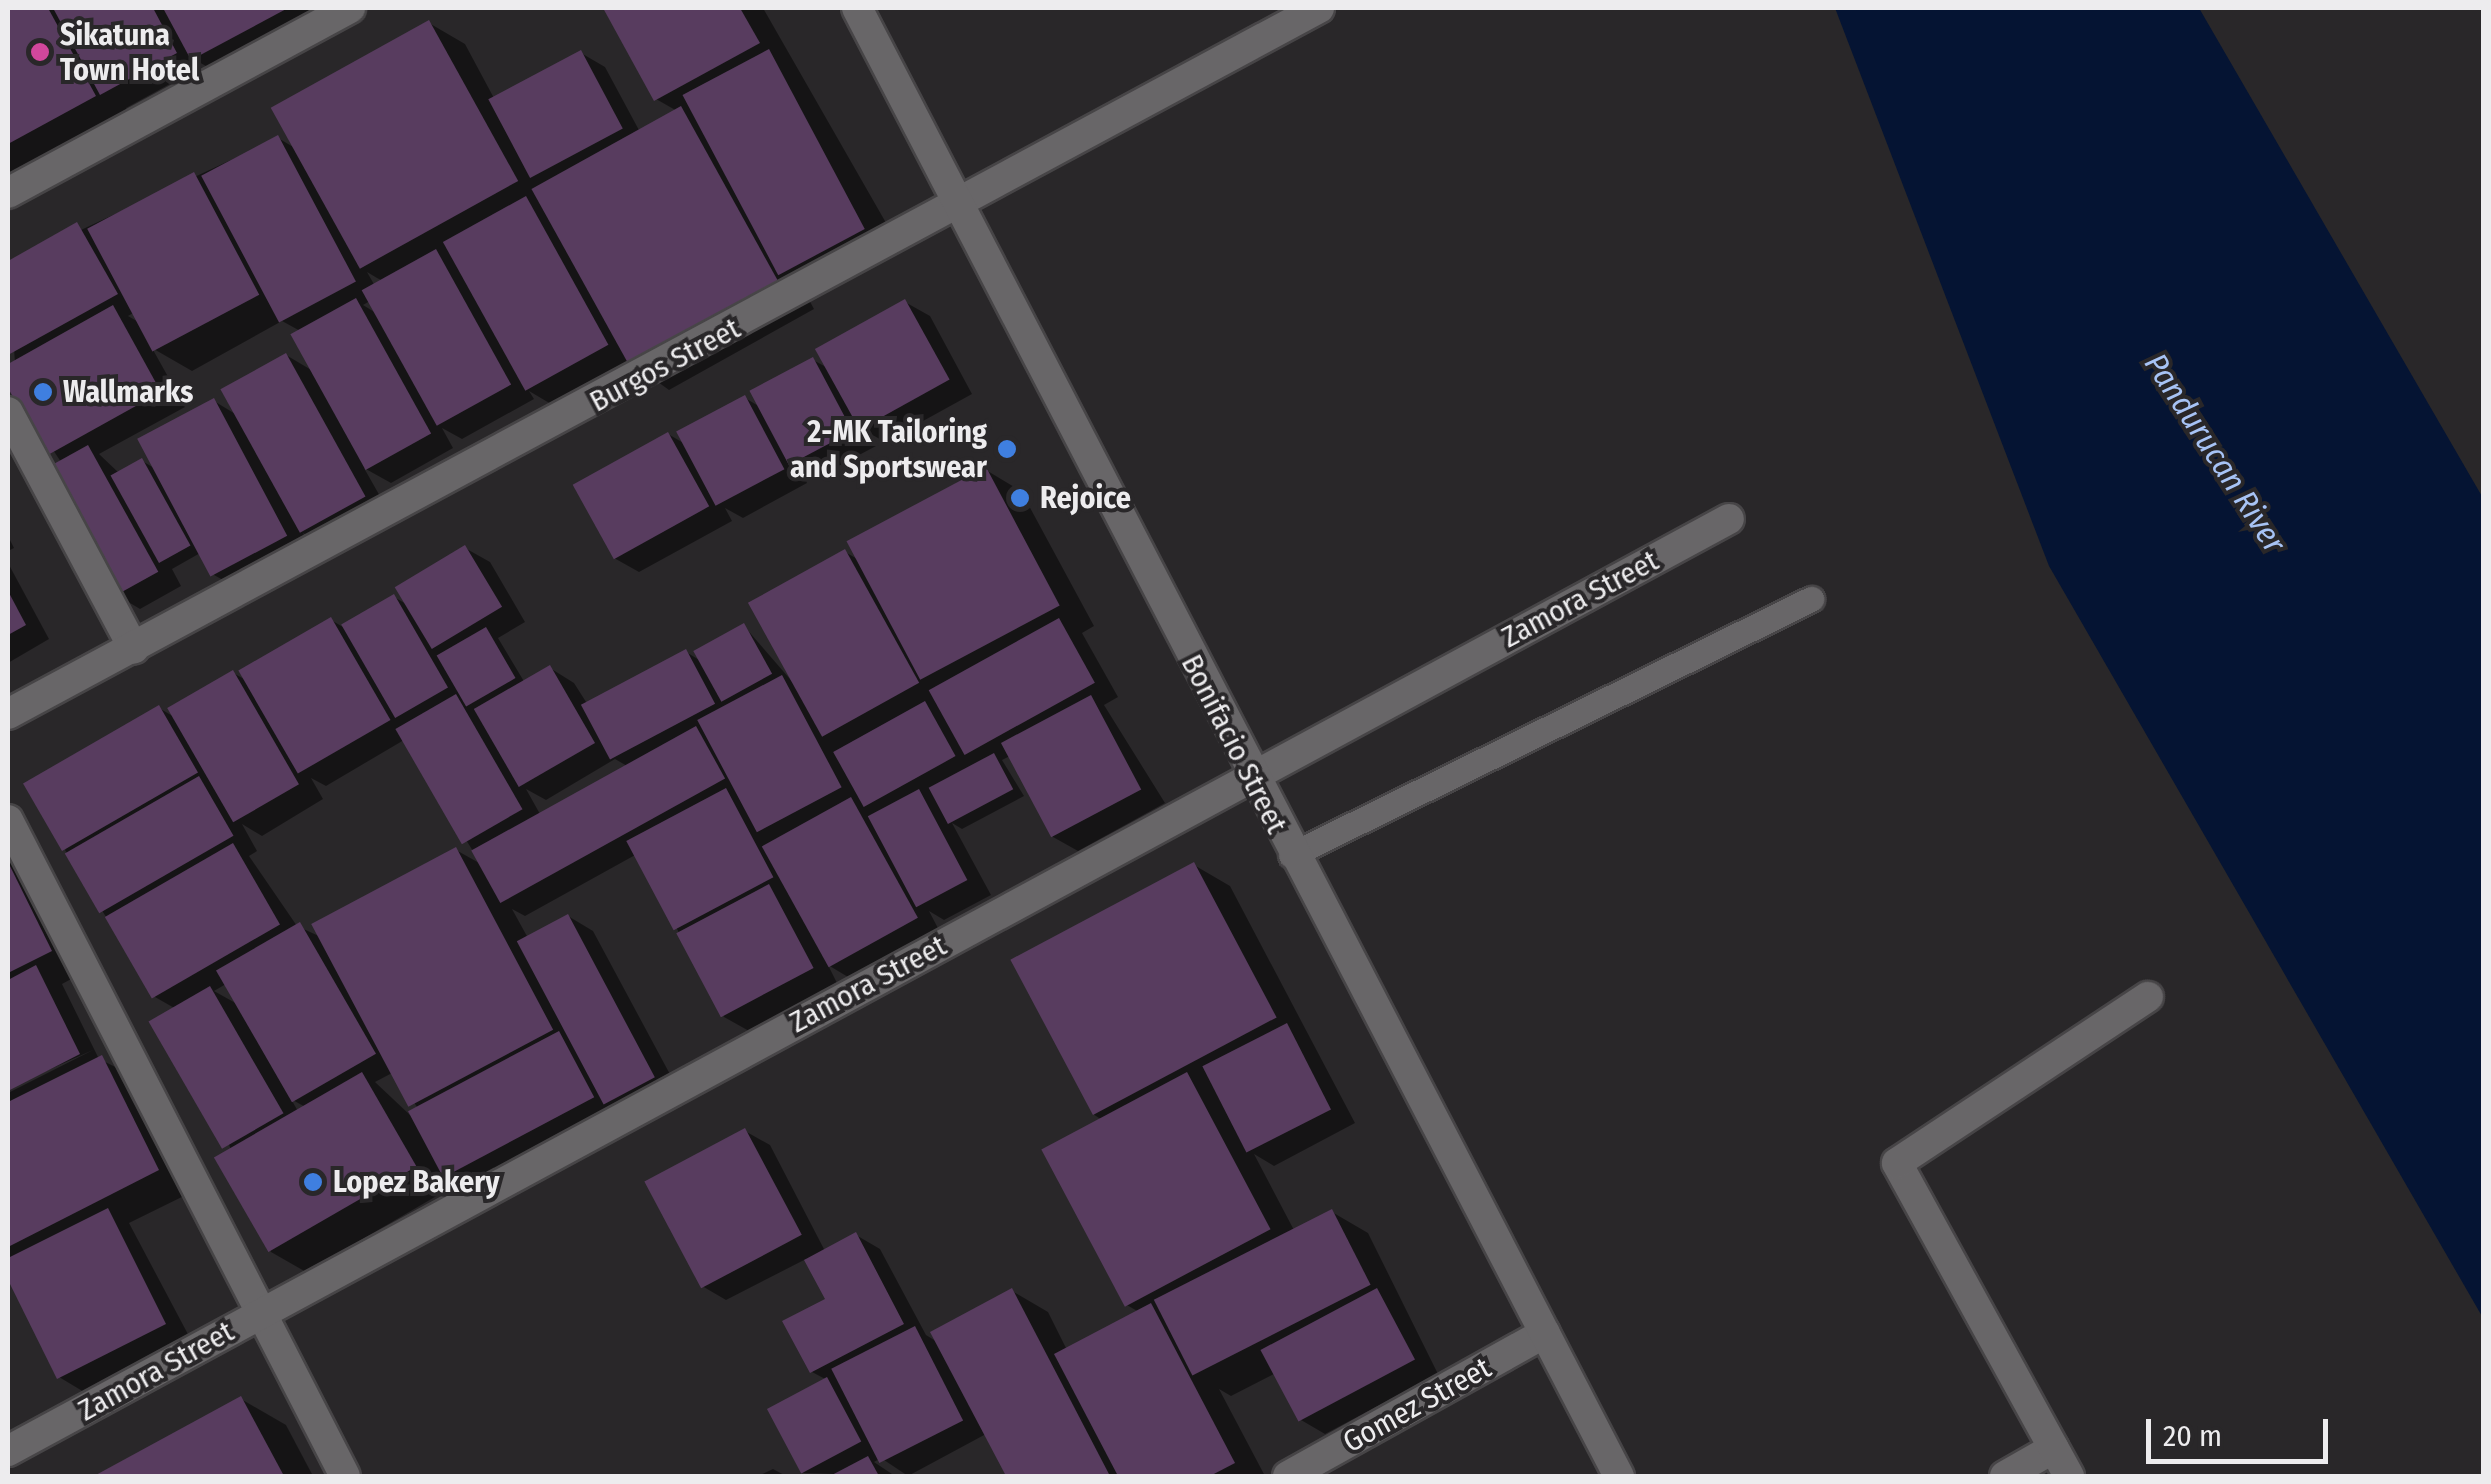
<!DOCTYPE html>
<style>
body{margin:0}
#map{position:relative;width:2491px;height:1484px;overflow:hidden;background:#292729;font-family:"Fira Sans Condensed",sans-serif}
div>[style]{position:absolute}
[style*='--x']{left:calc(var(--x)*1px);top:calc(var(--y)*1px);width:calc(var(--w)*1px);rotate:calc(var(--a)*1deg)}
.water>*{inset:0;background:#051433}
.shadow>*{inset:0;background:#0007}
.building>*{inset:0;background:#583c5f;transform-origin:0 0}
.roads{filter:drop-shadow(2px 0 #474547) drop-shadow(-2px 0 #474547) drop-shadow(0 2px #474547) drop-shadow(0 -2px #474547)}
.lane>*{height:25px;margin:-12.5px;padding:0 12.5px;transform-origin:12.5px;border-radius:12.5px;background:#686668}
.street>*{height:30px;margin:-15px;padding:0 15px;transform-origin:15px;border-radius:15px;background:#686668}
.secondary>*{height:30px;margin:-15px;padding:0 15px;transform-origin:15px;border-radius:15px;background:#686668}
.dots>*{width:28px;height:28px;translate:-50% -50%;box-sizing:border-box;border:5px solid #292729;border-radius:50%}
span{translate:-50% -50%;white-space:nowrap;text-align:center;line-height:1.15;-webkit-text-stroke:8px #292729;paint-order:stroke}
.poi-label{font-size:30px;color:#edecee;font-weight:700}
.left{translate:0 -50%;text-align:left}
.right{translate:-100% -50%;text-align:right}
.street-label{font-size:30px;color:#edecee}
.water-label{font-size:32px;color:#a7c3f5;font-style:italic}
.frame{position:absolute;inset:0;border:10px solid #edecee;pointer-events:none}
.scale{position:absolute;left:2146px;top:1419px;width:182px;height:45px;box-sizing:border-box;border:5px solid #edecee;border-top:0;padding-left:12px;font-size:30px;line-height:35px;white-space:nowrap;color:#edecee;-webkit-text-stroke:8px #292729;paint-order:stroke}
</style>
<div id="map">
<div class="water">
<div style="clip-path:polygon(1835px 8px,2199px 8px,2483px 498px,2483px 1318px,2049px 566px)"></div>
</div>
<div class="shadow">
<div style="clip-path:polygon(8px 8px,361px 8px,229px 79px,197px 61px,201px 67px,126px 108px,130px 116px,8px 183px)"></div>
<div style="clip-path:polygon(evenodd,606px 8px,763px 8px,901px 249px,818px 295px,801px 285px,814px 309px,669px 390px,629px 361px,551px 404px,529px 391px,534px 399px,462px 439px,442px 428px,453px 448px,391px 483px,364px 468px,389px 512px,326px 547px,303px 533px,311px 549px,239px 589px,214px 575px,202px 552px,172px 569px,181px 586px,140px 609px,115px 594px,61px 462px,8px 382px,15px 363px,8px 264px,278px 138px,295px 148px,429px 23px,465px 44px,495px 100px,581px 53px,605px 67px,640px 132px,677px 111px,656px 99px,606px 8px,367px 272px,377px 278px,383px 281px,375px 286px,367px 272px,606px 8px,370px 301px,376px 313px,363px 305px,370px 301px,606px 8px,135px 312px,142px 324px,128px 316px,135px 312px,606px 8px,282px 321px,302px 332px,313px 371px,286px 355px,237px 415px,214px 401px,156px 469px,142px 461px,119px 473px,99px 454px,185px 407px,152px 348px,192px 371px,282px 321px)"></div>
<div style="clip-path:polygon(905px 302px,930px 316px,972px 394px,885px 442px,869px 433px,876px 446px,816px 478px,800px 469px,807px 483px,743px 518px,725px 508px,732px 521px,639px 572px,614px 558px,668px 434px,687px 445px,745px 398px,762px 408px,813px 360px,828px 368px)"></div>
<div style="clip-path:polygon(evenodd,986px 470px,1021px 491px,1094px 626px,1082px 633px,1118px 697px,1104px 705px,1165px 803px,1078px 851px,1053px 837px,1010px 756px,1002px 760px,1024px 796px,962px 829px,952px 823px,991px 895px,944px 920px,929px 911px,940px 932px,853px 980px,828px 965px,837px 983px,749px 1031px,724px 1017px,637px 854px,525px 916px,512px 909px,528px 938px,568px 916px,593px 931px,679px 1091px,471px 1191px,445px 1176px,452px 1187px,306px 1272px,271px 1252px,176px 1009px,155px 997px,65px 850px,159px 708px,176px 718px,233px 673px,248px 681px,331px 620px,343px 627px,394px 597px,408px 605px,465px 548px,490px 562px,525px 622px,498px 638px,525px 683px,550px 668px,574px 683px,588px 705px,686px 652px,701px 661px,744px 626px,796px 686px,845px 552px,861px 561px,986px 470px,404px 740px,481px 864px,456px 850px,321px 937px,297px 926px,249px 856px,257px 851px,242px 824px,262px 836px,323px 799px,311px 778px,326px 786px,404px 740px,986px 470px,615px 759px,627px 766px,540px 814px,526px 789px,546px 800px,615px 759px,986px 470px,226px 984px,239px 1005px,214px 991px,226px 984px,986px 470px,394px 1072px,419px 1110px,410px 1115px,375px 1082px,394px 1072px,986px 470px,291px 1099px,307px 1108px,299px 1113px,291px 1099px)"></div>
<div style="clip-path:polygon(8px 536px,14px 548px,8px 551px)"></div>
<div style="clip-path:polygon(8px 563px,49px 639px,8px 663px)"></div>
<div style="clip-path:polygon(8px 820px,86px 971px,62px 984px,99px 1059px,138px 1078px,194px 1191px,129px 1223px,190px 1338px,84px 1392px,59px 1377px,8px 1274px,8px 1093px,93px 1050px,8px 1088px)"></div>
<div style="clip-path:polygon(1194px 865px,1230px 886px,1355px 1123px,1274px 1166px,1254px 1154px,1295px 1232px,1332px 1212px,1368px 1233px,1438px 1374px,1325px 1434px,1301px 1420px,1276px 1373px,1231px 1396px,1219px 1389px,1265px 1476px,1008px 1476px,986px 1434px,908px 1476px,881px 1458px,874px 1462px,895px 1476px,803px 1473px,827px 1380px,812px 1372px,828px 1300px,806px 1259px,726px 1300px,702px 1286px,745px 1131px,770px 1145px,825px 1251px,856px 1235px,880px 1249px,926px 1335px,939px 1343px,1012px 1291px,1048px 1312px,1067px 1350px,1139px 1312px,1125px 1304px,1102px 1120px,1093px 1114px)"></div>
<div style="clip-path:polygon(241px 1399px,286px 1425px,313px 1476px,99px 1476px)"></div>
<div style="clip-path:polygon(773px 1469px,786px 1476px,758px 1476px)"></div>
</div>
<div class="building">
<div style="clip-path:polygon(8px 8px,48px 8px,96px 96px,8px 144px)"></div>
<div style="clip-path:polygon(53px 8px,153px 8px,177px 53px,100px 95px)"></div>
<div style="clip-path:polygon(163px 8px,288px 8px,191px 60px)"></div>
<div style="clip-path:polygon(603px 8px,740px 8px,760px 43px,654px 101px)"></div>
<div style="left:429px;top:20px;width:184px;height:181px;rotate:61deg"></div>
<div style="left:769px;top:49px;width:204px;height:98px;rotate:62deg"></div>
<div style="left:581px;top:50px;width:89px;height:105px;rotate:62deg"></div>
<div style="left:681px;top:106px;width:207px;height:171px;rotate:61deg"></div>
<div style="left:278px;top:135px;width:166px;height:87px;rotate:62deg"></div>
<div style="left:194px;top:172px;width:139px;height:121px;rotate:62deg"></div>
<div style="left:526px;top:196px;width:170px;height:95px;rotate:61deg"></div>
<div style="clip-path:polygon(77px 222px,118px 294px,8px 355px,8px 261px)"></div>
<div style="left:436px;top:249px;width:155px;height:85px;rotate:61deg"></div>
<div style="left:356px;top:298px;width:155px;height:75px;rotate:61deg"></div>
<div style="left:905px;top:299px;width:92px;height:103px;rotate:61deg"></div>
<div style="clip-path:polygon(113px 305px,161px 392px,46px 456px,8px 388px,8px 364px)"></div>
<div style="left:286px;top:353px;width:164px;height:75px;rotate:61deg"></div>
<div style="left:813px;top:357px;width:84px;height:72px;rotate:62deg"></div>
<div style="left:745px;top:395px;width:84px;height:78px;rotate:62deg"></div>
<div style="left:214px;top:398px;width:156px;height:87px;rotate:62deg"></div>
<div style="left:668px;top:432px;width:85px;height:109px;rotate:61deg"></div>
<div style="left:88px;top:445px;width:145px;height:50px;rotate:61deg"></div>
<div style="left:142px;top:458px;width:100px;height:36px;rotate:61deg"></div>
<div style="left:986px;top:467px;width:157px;height:158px;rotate:62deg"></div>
<div style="left:465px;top:545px;width:72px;height:82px;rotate:59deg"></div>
<div style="left:845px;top:549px;width:153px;height:111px;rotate:61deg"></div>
<div style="clip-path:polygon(8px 591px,26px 625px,8px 635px)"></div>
<div style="left:394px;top:594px;width:108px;height:61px;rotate:60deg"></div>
<div style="left:331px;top:617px;width:119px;height:107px;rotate:60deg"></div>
<div style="left:1059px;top:618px;width:74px;height:149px;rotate:61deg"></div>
<div style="left:744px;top:623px;width:58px;height:58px;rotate:61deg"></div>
<div style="left:486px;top:627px;width:59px;height:57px;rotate:60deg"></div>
<div style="left:686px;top:649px;width:62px;height:119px;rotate:62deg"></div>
<div style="left:550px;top:665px;width:90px;height:88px;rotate:60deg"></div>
<div style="left:233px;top:670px;width:132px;height:76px;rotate:60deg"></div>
<div style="left:782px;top:675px;width:127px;height:96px;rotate:62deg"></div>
<div style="left:456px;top:694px;width:133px;height:70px;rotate:60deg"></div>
<div style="left:1091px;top:695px;width:107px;height:102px;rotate:62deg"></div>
<div style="left:925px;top:701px;width:63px;height:105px;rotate:61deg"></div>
<div style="left:159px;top:705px;width:78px;height:157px;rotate:60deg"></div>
<div style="left:696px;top:726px;width:60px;height:257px;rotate:61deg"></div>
<div style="left:994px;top:753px;width:41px;height:74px;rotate:62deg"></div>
<div style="left:199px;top:776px;width:69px;height:155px;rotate:60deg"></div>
<div style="left:726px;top:788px;width:101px;height:113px;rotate:62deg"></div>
<div style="left:919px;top:789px;width:103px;height:58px;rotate:62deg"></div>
<div style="left:851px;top:797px;width:138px;height:102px;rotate:61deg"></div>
<div style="left:233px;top:843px;width:94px;height:148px;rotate:60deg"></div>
<div style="left:456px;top:847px;width:207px;height:164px;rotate:62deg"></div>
<div style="clip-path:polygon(8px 862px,52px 951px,8px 973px)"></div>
<div style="left:1194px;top:862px;width:176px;height:208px;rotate:62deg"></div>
<div style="left:769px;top:884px;width:95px;height:105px;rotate:62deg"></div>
<div style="left:568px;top:914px;width:185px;height:58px;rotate:62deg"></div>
<div style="left:300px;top:922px;width:152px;height:97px;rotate:60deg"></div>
<div style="clip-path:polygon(36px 965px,80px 1054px,8px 1091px,8px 980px)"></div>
<div style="left:210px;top:986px;width:147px;height:71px;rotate:60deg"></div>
<div style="left:1287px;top:1023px;width:97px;height:95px;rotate:63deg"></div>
<div style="left:559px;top:1031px;width:75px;height:171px;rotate:62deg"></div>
<div style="clip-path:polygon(102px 1055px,159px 1170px,8px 1247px,8px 1102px)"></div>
<div style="left:362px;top:1072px;width:109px;height:171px;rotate:60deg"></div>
<div style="left:1187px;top:1072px;width:178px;height:165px;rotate:62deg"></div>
<div style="left:745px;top:1128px;width:121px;height:114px;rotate:62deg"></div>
<div style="clip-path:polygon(108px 1208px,166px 1324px,57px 1379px,8px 1280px,8px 1258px)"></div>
<div style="left:1332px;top:1209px;width:85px;height:200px;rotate:63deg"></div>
<div style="clip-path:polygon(856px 1232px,904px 1324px,810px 1373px,782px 1321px,825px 1299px,804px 1260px)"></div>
<div style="clip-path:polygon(1012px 1288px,1110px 1476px,1006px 1476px,930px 1332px)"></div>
<div style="left:1377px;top:1288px;width:81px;height:132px;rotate:62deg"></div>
<div style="clip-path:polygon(1151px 1303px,1235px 1463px,1210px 1476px,1118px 1476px,1054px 1354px)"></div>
<div style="left:915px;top:1326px;width:106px;height:94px;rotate:63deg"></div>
<div style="left:827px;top:1377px;width:73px;height:68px;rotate:62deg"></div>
<div style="clip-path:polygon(241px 1396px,284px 1476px,94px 1476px)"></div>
<div style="clip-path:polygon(868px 1456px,879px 1476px,830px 1476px)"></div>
</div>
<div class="roads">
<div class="lane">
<div style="--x:1291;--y:855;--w:580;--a:-26.21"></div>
</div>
<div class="street">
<div style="--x:8;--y:193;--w:389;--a:-28.4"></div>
<div style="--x:8;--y:412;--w:268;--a:62"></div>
<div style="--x:8;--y:714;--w:1489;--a:-28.3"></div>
<div style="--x:8;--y:820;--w:737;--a:62.81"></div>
<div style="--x:8;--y:1451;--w:1957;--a:-28.44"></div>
<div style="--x:1288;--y:1476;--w:294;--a:-29.1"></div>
<div style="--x:2005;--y:1476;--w:56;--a:-29.7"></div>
<div style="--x:2069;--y:1476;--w:357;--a:-118.8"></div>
<div style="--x:1897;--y:1163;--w:301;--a:-33.5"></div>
</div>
<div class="secondary">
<div style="--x:857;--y:8;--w:1654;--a:62.57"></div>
</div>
</div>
<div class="dots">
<div style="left:40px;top:52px;background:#d1479c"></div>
<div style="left:43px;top:392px;background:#3f7fe0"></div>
<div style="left:1007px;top:449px;background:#3f7fe0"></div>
<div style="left:1020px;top:498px;background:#3f7fe0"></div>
<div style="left:313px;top:1182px;background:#3f7fe0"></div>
</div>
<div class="poi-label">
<span class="left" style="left:60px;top:52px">Sikatuna<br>Town Hotel</span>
<span class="left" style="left:63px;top:392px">Wallmarks</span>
<span class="right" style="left:987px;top:449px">2-MK Tailoring<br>and Sportswear</span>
<span class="left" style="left:1040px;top:498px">Rejoice</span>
<span class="left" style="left:333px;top:1182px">Lopez Bakery</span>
</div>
<div class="street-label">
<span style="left:665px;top:365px;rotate:-28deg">Burgos Street</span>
<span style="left:1580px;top:599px;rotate:-28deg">Zamora Street</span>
<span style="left:1234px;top:744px;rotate:63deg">Bonifacio Street</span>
<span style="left:868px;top:984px;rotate:-28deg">Zamora Street</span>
<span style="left:156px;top:1371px;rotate:-29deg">Zamora Street</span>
<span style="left:1417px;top:1405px;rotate:-29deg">Gomez Street</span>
</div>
<div class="water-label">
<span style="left:2215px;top:453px;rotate:57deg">Pandurucan River</span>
</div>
<div class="frame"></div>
<div class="scale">20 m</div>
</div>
